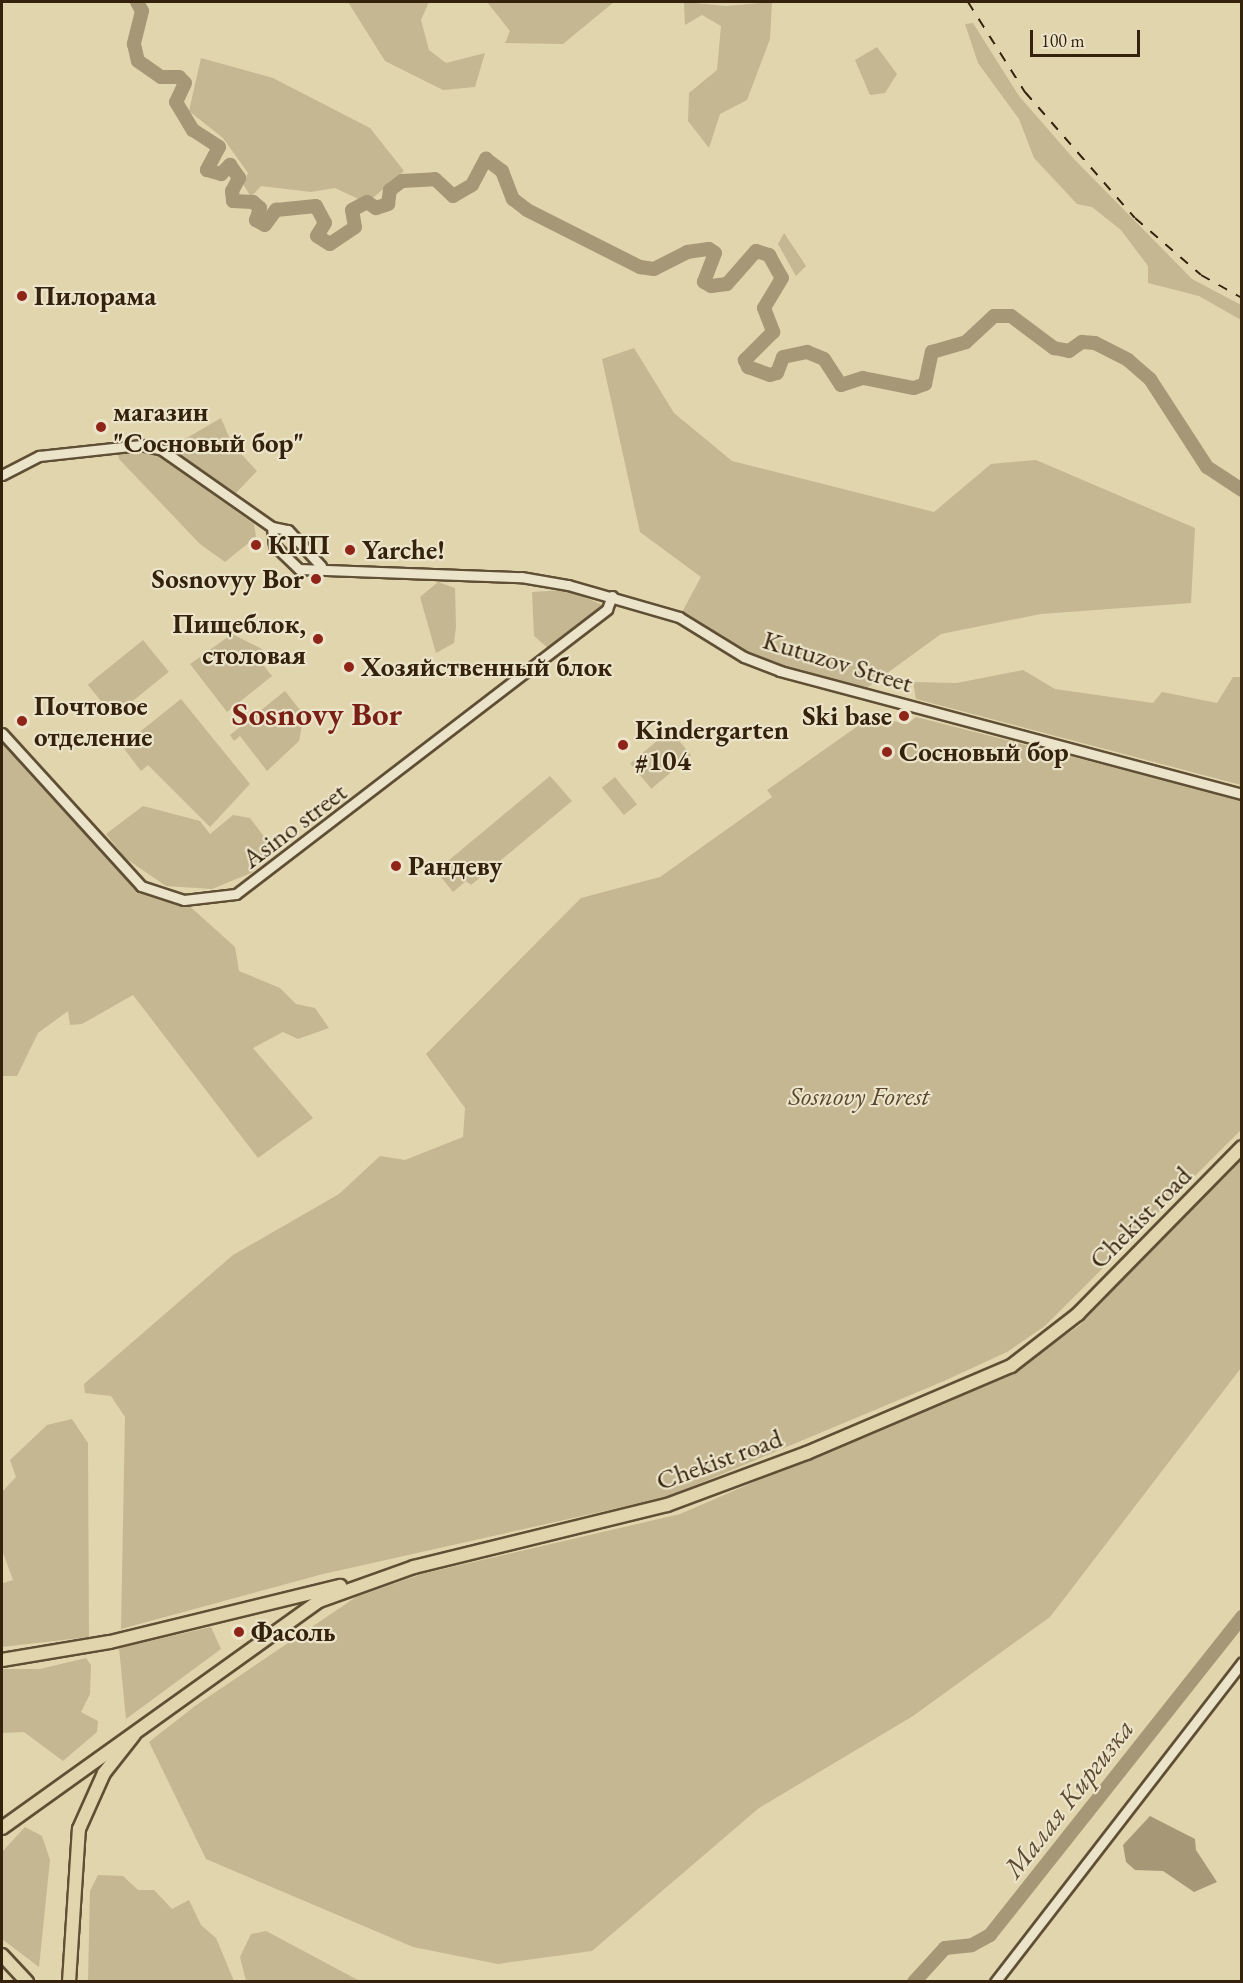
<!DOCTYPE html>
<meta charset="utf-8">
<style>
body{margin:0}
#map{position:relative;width:1243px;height:1983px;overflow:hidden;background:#e1d5ad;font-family:"EB Garamond",serif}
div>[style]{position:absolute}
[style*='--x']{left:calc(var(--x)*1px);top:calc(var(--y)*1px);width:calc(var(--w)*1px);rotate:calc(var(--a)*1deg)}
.green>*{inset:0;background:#c4b792;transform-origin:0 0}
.water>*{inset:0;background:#a69876}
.river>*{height:14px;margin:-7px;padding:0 7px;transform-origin:7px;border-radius:7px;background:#a69876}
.roads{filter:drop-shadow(2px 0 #5f4f34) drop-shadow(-2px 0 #5f4f34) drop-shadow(0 2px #5f4f34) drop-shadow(0 -2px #5f4f34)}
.minor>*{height:9px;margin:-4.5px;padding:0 4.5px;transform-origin:4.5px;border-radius:4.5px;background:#ece4ca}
.major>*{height:12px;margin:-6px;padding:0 6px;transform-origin:6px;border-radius:6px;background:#e1d5ad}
.rail>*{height:2px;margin-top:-1px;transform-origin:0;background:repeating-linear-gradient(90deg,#34220c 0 10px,transparent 0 20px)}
.dots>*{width:16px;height:16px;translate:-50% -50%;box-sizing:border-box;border:3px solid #ece4ca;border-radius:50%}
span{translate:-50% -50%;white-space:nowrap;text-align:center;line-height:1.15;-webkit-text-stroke:4.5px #ece4ca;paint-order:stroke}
.poi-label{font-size:27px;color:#34220c;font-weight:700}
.left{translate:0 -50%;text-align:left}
.right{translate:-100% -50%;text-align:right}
.street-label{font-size:27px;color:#34220c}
.park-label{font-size:27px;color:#58472e;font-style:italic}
.water-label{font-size:28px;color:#5c4b31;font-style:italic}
.district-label{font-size:33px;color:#7a1f14;font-weight:700}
.frame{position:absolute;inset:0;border:3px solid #34220c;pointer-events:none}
.scale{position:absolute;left:1030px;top:30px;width:110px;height:27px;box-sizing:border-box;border:3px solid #34220c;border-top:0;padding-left:8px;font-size:18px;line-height:21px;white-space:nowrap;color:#34220c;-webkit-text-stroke:4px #ece4ca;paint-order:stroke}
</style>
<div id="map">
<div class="green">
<div style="clip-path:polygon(348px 2px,429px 2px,421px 20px,429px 50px,446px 63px,485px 53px,475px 87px,443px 90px,385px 61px)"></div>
<div style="clip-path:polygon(487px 2px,614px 2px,563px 44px,505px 43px,510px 31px)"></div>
<div style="clip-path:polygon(684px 2px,726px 6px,772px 2px,770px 39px,747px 100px,720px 114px,709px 148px,688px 121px,689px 93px,717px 70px,721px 26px,702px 15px,685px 25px)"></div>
<div style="clip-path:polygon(973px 23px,1019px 96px,1073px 158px,1192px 279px,1241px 305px,1241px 320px,1199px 296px,1148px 283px,1148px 266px,1121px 230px,1092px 207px,1077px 204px,1034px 158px,1019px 119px,978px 63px,965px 24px)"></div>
<div style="clip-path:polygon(877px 47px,897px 74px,885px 93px,870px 95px,855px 60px)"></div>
<div style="clip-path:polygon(201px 58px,273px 78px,370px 128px,404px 171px,367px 203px,335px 188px,311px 192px,261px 186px,251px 197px,243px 184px,248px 173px,223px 138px,189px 111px)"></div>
<div style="clip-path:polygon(784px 233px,806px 266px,796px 276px,778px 244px)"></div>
<div style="clip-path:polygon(634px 348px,674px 413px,732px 461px,934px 512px,991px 464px,1036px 460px,1195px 528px,1191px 603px,1041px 614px,941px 634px,868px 687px,820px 679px,746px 653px,681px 614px,701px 577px,640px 532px,602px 359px)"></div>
<div style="clip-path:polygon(221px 418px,232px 444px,257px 471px,236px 493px,161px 441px,185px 439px)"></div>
<div style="clip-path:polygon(140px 451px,159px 457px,254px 524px,256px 537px,225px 562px,200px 544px,119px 459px,118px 453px)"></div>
<div style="clip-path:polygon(438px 582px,455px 588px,456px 627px,454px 643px,436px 653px,420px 597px)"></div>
<div style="clip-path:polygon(567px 590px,603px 605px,548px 648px,534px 636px,532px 592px)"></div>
<div style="clip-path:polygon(232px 634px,262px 649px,266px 654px,259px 660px,272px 676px,227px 712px,190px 664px)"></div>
<div style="left:143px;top:640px;width:41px;height:71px;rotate:51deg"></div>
<div style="clip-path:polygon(1023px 670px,1055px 689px,1153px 703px,1162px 692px,1217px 703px,1233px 677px,1241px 677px,1241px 785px,916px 699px,913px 682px,957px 683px)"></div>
<div style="clip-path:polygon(285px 691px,304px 715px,299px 741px,267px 771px,240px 736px,234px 741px,230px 735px)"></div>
<div style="clip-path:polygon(181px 699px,250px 784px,210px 827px,148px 765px,141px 771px,122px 746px)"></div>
<div style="clip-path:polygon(872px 716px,907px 724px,916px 717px,1241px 800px,1241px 1130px,1045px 1326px,1007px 1352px,944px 1381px,667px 1497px,323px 1574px,121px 1629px,125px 1417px,111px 1396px,85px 1393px,84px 1384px,233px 1255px,339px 1194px,380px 1156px,405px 1160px,463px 1137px,465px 1108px,426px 1054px,581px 898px,660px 877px,772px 797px,767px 790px)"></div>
<div style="left:670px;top:730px;width:33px;height:52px;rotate:50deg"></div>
<div style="clip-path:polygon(2px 738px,121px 874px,140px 888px,185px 902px,235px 947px,239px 971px,280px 988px,296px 1004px,315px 1008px,329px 1028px,298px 1039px,283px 1032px,253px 1048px,313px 1118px,258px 1158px,133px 995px,82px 1024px,70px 1025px,68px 1011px,38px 1033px,17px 1076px,2px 1076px)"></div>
<div style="clip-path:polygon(550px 776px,572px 801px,471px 885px,466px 881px,453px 892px,436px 871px)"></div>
<div style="left:615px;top:777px;width:35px;height:17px;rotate:51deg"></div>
<div style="clip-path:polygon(143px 806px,200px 821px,210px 834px,233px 815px,250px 818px,275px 851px,251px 873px,212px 889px,166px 886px,125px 858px,106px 834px)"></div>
<div style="clip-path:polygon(1241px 1157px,1241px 1368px,1050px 1617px,913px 1716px,759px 1808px,592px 1951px,498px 1964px,413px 1947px,206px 1859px,149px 1742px,195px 1706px,356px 1597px,422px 1574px,680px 1514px,1019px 1368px,1080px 1325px)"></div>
<div style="clip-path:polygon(72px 1419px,88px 1443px,89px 1637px,2px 1647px,3px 1583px,13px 1580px,2px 1550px,2px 1492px,16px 1477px,10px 1460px,47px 1425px)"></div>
<div style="clip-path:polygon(211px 1627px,221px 1649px,126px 1719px,119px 1648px)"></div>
<div style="clip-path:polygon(86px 1658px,91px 1665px,90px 1694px,81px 1712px,98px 1721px,97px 1732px,63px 1761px,24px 1732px,2px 1733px,2px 1669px,40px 1669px)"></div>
<div style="clip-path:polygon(25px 1827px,42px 1836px,50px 1860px,39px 1967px,2px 1939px,2px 1852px)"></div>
<div style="clip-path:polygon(98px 1875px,123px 1876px,138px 1890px,154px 1890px,172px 1909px,189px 1900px,201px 1925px,216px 1938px,234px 1981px,88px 1981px,90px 1891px)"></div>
<div style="clip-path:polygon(266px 1931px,356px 1979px,363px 1981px,246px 1981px,240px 1957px,251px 1934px)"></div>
</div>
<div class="water">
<div style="clip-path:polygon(1150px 1816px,1195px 1839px,1196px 1850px,1217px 1882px,1194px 1892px,1163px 1871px,1135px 1870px,1126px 1862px,1123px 1845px)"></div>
</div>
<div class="river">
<div style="--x:137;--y:2;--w:10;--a:61"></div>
<div style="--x:142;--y:11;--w:34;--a:104"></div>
<div style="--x:134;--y:44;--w:17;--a:77"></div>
<div style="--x:138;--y:61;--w:28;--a:35"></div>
<div style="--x:161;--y:77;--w:18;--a:0"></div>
<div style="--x:179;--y:77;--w:8;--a:45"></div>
<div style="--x:185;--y:83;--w:21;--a:115"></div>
<div style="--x:176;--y:102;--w:33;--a:59"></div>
<div style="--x:193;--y:130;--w:31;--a:33"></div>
<div style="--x:219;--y:147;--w:26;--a:118"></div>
<div style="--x:207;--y:170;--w:15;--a:16"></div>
<div style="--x:221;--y:174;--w:13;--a:-45"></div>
<div style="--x:230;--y:165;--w:16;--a:55"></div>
<div style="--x:239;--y:178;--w:15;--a:118"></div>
<div style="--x:232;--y:191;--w:10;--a:84"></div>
<div style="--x:233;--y:201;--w:20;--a:3"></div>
<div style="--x:253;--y:202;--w:9;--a:41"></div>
<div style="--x:260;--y:208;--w:13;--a:108"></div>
<div style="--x:256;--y:220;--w:10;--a:29"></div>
<div style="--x:265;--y:225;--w:19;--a:-54"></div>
<div style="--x:276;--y:210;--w:40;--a:-5.7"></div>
<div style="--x:316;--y:206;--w:19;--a:62"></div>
<div style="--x:325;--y:223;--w:15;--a:122"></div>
<div style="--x:317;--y:236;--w:15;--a:32"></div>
<div style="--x:330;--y:244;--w:30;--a:-34"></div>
<div style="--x:355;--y:227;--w:17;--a:-100"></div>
<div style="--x:352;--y:210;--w:17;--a:-28"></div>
<div style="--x:367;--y:202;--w:11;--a:34"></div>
<div style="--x:376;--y:208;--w:13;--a:-18"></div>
<div style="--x:388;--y:204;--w:14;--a:-82"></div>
<div style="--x:390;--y:190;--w:15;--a:-37"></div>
<div style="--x:402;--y:181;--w:33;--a:-3"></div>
<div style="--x:435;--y:179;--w:25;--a:43"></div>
<div style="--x:453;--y:196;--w:22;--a:-30"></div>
<div style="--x:472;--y:185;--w:30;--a:-62"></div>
<div style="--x:486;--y:159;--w:20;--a:37"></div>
<div style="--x:502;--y:171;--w:30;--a:69"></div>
<div style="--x:513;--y:199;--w:18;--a:38"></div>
<div style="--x:527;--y:210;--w:127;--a:26.8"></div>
<div style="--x:640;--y:267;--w:14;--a:8"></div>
<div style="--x:654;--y:269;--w:37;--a:-27"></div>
<div style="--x:687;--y:252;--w:22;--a:-8"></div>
<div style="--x:709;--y:249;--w:7;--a:34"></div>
<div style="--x:715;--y:253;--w:31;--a:111"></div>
<div style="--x:704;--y:282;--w:8;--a:30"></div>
<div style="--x:711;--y:286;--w:16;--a:-7"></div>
<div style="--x:727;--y:284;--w:44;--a:-48.7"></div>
<div style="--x:756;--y:251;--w:14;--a:17"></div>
<div style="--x:769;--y:255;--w:26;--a:61"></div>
<div style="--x:782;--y:278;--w:35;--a:121"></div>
<div style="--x:764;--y:308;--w:26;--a:69"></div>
<div style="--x:773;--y:332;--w:40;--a:135"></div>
<div style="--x:745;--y:360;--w:8;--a:67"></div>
<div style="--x:748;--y:367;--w:23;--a:20"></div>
<div style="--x:770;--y:375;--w:7;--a:-16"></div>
<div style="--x:777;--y:373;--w:17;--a:-69"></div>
<div style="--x:783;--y:357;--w:25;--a:-12"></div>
<div style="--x:807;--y:352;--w:18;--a:22"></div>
<div style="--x:824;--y:359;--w:31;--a:57"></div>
<div style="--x:841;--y:385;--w:23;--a:-18"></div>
<div style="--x:863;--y:378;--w:52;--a:11.1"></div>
<div style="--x:914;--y:388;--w:12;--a:-20"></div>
<div style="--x:925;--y:384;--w:33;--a:-78"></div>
<div style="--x:932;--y:352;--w:35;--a:-16"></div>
<div style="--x:966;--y:342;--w:38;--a:-43"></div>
<div style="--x:994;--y:316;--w:17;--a:0"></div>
<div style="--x:1011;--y:316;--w:54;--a:36.7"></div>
<div style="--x:1054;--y:348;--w:15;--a:11"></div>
<div style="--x:1069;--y:351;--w:16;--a:-35"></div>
<div style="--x:1082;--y:342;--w:13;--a:4"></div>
<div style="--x:1095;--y:343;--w:37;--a:27"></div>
<div style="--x:1128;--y:360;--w:29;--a:41"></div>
<div style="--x:1150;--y:379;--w:105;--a:57.1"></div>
<div style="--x:1207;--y:467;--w:42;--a:33.3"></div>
<div style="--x:914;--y:1982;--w:46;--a:-47.6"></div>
<div style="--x:945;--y:1948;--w:27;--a:-6"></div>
<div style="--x:972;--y:1945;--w:21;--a:-29"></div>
<div style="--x:990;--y:1935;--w:406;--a:-51.6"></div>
</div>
<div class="roads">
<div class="minor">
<div style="--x:2;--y:475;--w:42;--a:-27.2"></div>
<div style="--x:39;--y:456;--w:103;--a:-6.2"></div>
<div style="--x:141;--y:445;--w:22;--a:13"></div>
<div style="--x:162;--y:450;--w:134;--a:35"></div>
<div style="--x:272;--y:527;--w:18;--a:84"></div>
<div style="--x:274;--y:545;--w:35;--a:44"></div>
<div style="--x:299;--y:569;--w:222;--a:2.1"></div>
<div style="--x:521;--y:577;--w:48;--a:9.7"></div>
<div style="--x:568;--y:585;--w:116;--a:16.1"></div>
<div style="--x:679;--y:617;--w:76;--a:31.6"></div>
<div style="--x:744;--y:657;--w:39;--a:21"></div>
<div style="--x:780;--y:671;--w:478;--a:14.9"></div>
<div style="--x:272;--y:527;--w:16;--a:11"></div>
<div style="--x:288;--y:530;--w:49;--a:47.5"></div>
<div style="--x:2;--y:733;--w:207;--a:47.7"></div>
<div style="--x:141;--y:886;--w:45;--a:18"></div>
<div style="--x:184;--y:900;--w:52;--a:-6.6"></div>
<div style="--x:236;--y:894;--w:468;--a:-37.5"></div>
<div style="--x:607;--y:609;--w:14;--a:-69"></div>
<div style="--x:995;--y:1982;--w:404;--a:-52.3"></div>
</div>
<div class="major">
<div style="--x:2;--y:1660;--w:109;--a:-9.5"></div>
<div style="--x:110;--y:1642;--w:237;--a:-13.7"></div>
<div style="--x:2;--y:1828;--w:390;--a:-35.6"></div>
<div style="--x:319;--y:1601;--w:101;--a:-19.7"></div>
<div style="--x:414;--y:1567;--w:260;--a:-13.8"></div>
<div style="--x:667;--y:1505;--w:149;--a:-20.4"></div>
<div style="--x:807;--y:1453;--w:222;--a:-23.1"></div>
<div style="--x:1011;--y:1366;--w:85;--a:-37.8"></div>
<div style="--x:1078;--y:1314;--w:234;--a:-45.5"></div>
<div style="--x:2;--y:1955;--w:37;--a:47"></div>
<div style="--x:69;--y:1982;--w:153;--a:-86.3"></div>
<div style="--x:79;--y:1829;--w:61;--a:-65.9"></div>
<div style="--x:104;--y:1773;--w:48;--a:-51.7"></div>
</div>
</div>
<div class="rail">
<div style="--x:968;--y:2;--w:107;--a:57.7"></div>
<div style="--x:1025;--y:92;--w:167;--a:48.9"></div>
<div style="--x:1135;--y:218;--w:87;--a:40.8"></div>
<div style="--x:1201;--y:275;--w:47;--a:29.3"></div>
</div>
<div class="dots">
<div style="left:22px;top:296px;background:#8f2418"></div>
<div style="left:101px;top:427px;background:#8f2418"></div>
<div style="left:256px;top:545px;background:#8f2418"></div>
<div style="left:350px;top:550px;background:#8f2418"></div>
<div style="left:316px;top:579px;background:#8f2418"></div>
<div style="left:318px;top:639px;background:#8f2418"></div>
<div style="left:349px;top:667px;background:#8f2418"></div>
<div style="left:904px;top:716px;background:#8f2418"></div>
<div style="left:22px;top:721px;background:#8f2418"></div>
<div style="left:623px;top:745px;background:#8f2418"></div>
<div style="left:887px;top:752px;background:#8f2418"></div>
<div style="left:396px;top:866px;background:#8f2418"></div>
<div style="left:239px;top:1632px;background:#8f2418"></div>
</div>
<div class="poi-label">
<span class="left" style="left:34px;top:296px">Пилорама</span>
<span class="left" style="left:113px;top:427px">магазин<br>"Сосновый бор"</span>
<span class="left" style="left:268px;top:545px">КПП</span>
<span class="left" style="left:362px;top:550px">Yarche!</span>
<span class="right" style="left:304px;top:579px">Sosnovyy Bor</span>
<span class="right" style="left:306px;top:639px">Пищеблок,<br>столовая</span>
<span class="left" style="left:361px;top:667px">Хозяйственный блок</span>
<span class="left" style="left:34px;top:721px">Почтовое<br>отделение</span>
<span class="right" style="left:892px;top:716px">Ski base</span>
<span class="left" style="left:635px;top:745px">Kindergarten<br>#104</span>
<span class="left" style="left:899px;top:752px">Сосновый бор</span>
<span class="left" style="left:408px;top:866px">Рандеву</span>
<span class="left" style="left:251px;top:1632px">Фасоль</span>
</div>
<div class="street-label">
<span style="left:838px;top:661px;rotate:17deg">Kutuzov Street</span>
<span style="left:294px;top:825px;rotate:-37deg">Asino street</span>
<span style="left:1140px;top:1217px;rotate:-45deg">Chekist road</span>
<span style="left:719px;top:1459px;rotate:-20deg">Chekist road</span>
</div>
<div class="park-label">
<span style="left:859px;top:1096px">Sosnovy Forest</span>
</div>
<div class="water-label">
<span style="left:1068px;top:1798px;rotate:-52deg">Малая Киргизка</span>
</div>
<div class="district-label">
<span style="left:317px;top:714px">Sosnovy Bor</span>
</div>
<div class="frame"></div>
<div class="scale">100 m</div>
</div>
